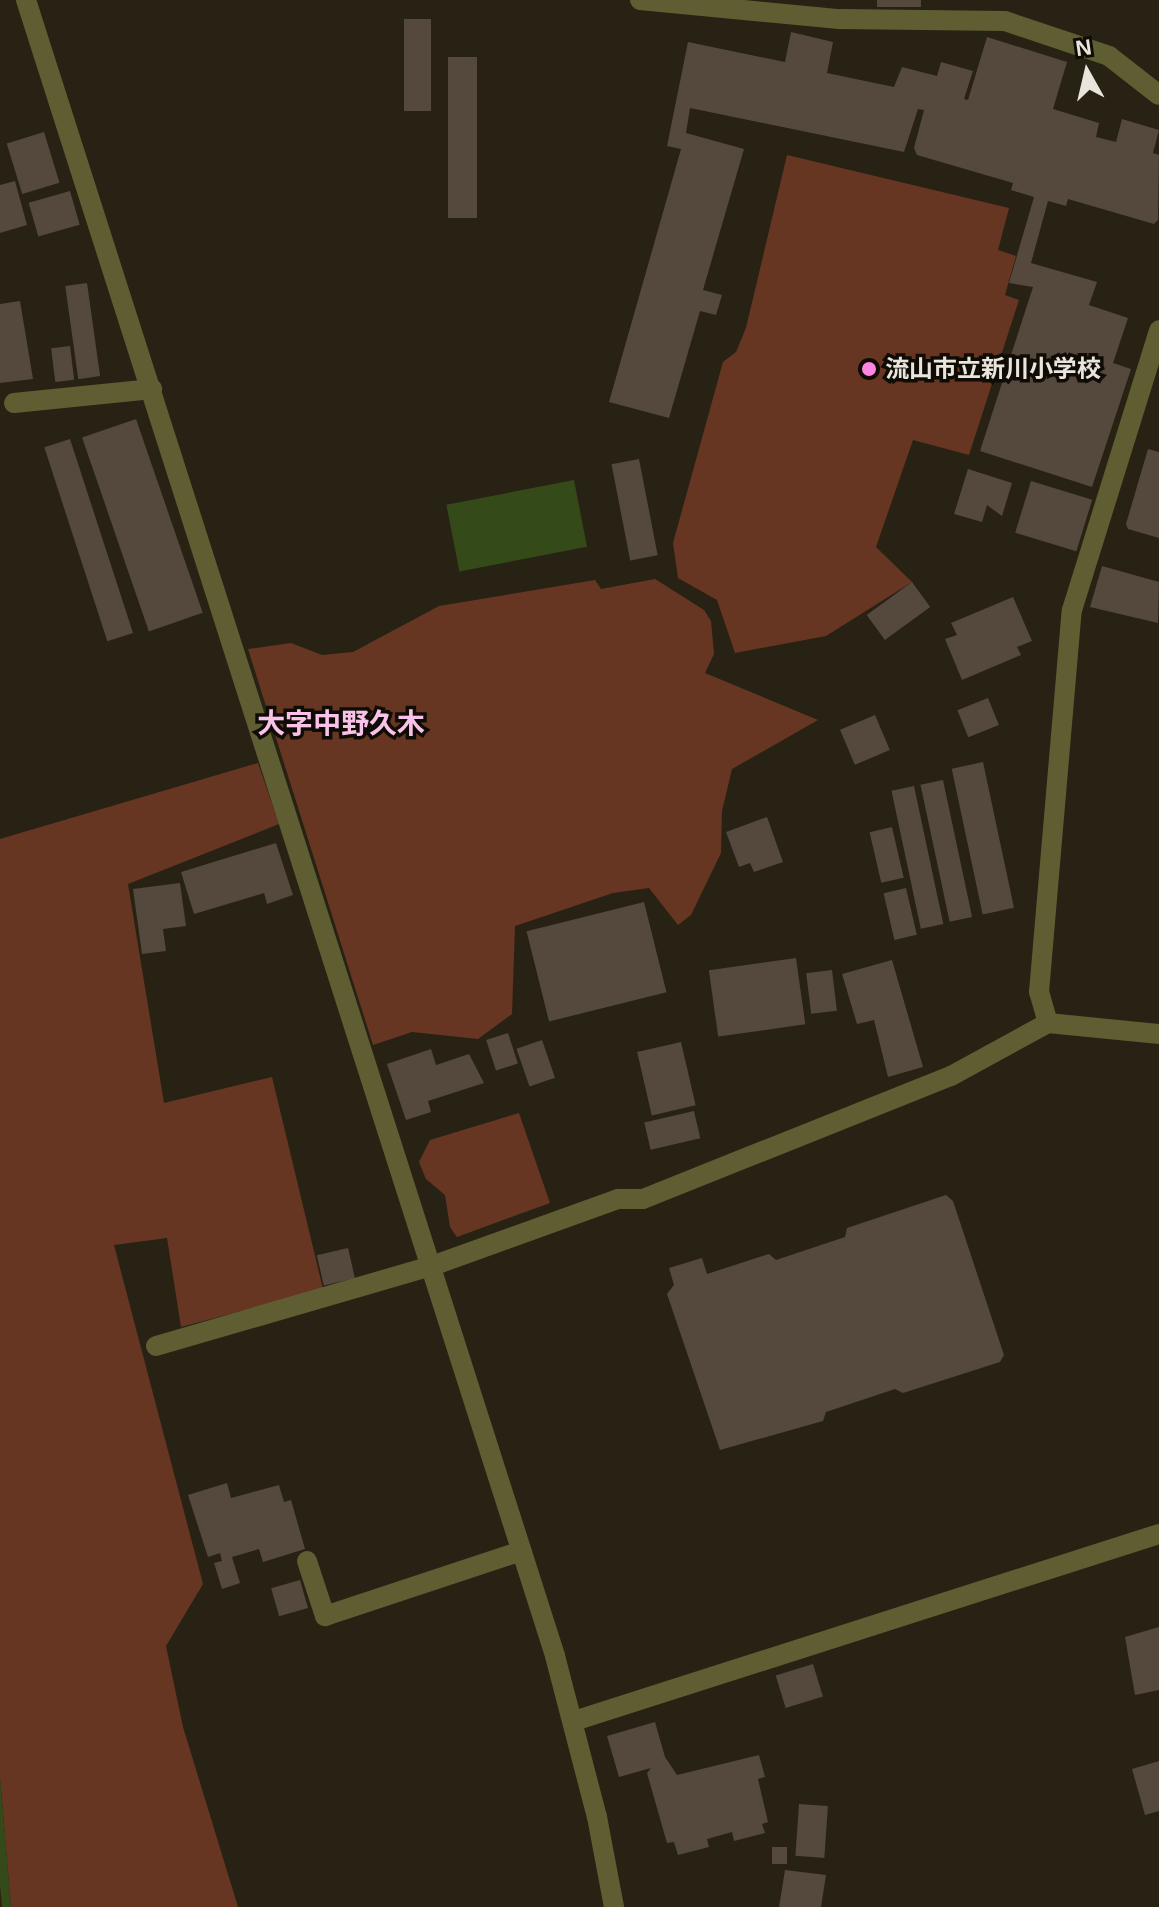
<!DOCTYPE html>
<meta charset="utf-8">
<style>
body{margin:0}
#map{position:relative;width:1159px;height:1907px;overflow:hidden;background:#282214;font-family:Helvetica,"Noto Sans JP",sans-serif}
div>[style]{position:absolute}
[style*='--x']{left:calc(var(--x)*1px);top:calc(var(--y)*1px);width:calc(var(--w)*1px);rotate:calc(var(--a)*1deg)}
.green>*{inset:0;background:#673622}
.water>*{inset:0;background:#344a18;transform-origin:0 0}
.building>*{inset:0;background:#55483c;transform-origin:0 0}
.minor>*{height:20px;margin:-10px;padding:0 10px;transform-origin:10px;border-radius:10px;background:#5f5e33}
.dots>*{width:22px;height:22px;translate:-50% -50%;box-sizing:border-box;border:4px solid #0f0c06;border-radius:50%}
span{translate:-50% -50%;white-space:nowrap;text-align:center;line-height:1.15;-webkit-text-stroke:7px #0f0c06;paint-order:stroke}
.poi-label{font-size:24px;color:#e9e5dc;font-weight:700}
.left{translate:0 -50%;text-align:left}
.quarter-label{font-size:28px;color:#f9c2e9;font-weight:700}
.north{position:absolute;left:1047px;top:32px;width:80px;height:80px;-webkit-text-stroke:6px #0f0c06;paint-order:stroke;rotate:352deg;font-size:22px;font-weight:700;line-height:32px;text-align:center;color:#e9e5dc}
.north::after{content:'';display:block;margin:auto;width:28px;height:36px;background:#e9e5dc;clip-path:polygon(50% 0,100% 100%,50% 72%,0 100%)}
</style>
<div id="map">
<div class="green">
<div style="clip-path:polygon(787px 155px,1009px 208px,998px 250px,1016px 256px,1005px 295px,1019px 300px,969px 455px,913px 440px,876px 547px,912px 582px,826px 636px,735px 653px,717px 600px,678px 578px,673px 543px,723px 362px,736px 352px,746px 328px)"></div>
<div style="clip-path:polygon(655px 579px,704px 610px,711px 621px,714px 654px,705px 673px,818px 720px,732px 769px,722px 811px,721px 853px,691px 915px,678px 925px,649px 888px,613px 893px,515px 926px,512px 1014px,478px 1039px,412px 1032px,373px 1045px,248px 649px,291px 643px,322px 655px,353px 652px,439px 606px,595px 580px,601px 589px)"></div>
<div style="clip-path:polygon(258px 763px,279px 824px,128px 884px,164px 1103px,272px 1077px,323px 1289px,181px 1327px,167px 1238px,114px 1245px,203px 1584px,166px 1646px,183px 1727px,238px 1907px,11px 1907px,0 1778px,0 839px)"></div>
<div style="clip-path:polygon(519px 1113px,550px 1203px,457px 1237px,450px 1227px,445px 1195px,426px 1179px,419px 1162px,430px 1140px)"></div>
</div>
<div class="water">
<div style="left:574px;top:480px;width:68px;height:130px;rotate:79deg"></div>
<div style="clip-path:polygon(0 1778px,11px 1907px,2px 1907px,0 1885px)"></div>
</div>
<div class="building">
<div style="left:877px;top:0;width:44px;height:7px"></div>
<div style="left:404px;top:19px;width:27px;height:92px"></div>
<div style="clip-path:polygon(791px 32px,833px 42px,827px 73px,894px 87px,902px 67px,937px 76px,941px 62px,973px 71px,964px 99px,968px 100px,987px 37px,1067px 62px,1053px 109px,1099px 123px,1096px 137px,1116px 142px,1122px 119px,1159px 130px,1153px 153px,1159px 155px,1158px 220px,1154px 224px,1068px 199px,1066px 206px,1048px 201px,1031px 263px,1097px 282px,1089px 305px,1128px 318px,1113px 363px,1131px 369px,1092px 487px,980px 451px,1033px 287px,1009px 283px,1034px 197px,1011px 190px,1013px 183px,917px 155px,914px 148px,924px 110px,918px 109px,904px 152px,690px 108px,686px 133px,744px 149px,703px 290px,722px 295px,716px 315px,700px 311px,669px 418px,609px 402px,681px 149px,667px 146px,688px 42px,785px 62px)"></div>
<div style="left:448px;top:57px;width:29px;height:161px"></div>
<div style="left:44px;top:132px;width:53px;height:39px;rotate:73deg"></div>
<div style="clip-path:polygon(15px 181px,27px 225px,0 233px,0 185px)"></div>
<div style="left:70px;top:191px;width:35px;height:43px;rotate:74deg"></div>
<div style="left:87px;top:283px;width:94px;height:22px;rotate:82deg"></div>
<div style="clip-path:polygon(20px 301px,33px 379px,0 383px,0 304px)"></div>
<div style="left:70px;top:346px;width:34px;height:19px;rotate:83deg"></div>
<div style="left:136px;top:419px;width:205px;height:57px;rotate:71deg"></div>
<div style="left:70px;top:439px;width:204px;height:27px;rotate:72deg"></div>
<div style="clip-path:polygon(1148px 449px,1159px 452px,1159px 538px,1128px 529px,1126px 524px)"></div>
<div style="left:639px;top:459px;width:98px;height:28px;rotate:79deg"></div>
<div style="clip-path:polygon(968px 469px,1012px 483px,1002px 516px,987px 505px,982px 522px,954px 514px)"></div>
<div style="left:1031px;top:481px;width:64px;height:54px;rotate:17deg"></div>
<div style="clip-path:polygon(1102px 566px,1159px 582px,1158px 623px,1090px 607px)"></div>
<div style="left:912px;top:582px;width:31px;height:56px;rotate:54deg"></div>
<div style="clip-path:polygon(1013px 597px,1032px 641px,1017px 647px,1021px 655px,962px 680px,945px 639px,957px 635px,951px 623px)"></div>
<div style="left:988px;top:698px;width:29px;height:33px;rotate:68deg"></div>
<div style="left:875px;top:715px;width:38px;height:38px;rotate:67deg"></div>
<div style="left:983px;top:762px;width:149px;height:32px;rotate:78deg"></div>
<div style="left:943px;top:780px;width:140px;height:23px;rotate:78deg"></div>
<div style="left:914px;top:786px;width:141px;height:23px;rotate:78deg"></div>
<div style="clip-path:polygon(767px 817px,783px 862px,754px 872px,750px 863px,739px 867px,726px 832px)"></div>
<div style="left:892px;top:827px;width:52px;height:23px;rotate:77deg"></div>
<div style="clip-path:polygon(276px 843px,293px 895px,267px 904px,264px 893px,194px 914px,181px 872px)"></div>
<div style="clip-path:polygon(180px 883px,186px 926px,163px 929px,166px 951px,142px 954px,133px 889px)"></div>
<div style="left:906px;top:888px;width:48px;height:23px;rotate:77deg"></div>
<div style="left:644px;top:902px;width:93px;height:121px;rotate:76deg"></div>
<div style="left:796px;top:958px;width:67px;height:88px;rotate:82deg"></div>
<div style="clip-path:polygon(892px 960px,923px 1067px,888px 1077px,874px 1020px,857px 1024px,842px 974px)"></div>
<div style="left:832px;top:970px;width:41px;height:26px;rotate:83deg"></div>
<div style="left:508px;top:1033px;width:32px;height:23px;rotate:72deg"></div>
<div style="left:542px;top:1040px;width:40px;height:27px;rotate:71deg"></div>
<div style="left:681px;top:1042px;width:65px;height:45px;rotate:77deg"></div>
<div style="clip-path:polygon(431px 1049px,436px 1065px,469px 1054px,484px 1083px,428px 1101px,431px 1112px,406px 1120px,387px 1064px)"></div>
<div style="left:694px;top:1111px;width:28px;height:51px;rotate:77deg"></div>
<div style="clip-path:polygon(946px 1195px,953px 1201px,1004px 1355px,1000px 1362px,903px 1393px,895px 1389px,826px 1412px,823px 1421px,720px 1450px,667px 1294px,674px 1285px,669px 1268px,702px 1258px,707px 1274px,769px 1254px,776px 1260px,845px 1237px,847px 1228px)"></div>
<div style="left:348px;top:1248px;width:31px;height:32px;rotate:77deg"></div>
<div style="clip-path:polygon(227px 1483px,231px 1498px,279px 1485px,284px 1502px,291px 1500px,305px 1549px,263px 1562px,259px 1549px,232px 1557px,240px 1583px,222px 1589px,214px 1563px,222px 1561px,220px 1553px,208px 1557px,188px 1495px)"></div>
<div style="left:300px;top:1580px;width:29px;height:30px;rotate:74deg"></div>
<div style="clip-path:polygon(1159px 1627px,1159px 1690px,1135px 1695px,1125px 1637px)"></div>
<div style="left:813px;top:1664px;width:34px;height:39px;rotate:73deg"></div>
<div style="clip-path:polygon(655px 1722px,665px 1757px,677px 1775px,759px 1755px,765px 1777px,758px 1779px,768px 1822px,762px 1824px,765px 1833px,734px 1841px,732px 1832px,707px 1839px,709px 1847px,678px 1855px,674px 1842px,667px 1843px,647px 1773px,651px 1768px,619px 1777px,607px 1736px)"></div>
<div style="clip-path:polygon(1159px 1761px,1159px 1811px,1145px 1815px,1132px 1769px)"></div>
<div style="left:799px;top:1804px;width:29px;height:52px;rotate:4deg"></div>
<div style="left:772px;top:1847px;width:15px;height:17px"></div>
<div style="clip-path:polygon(785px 1870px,826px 1875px,821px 1907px,779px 1907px)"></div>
</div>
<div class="minor">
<div style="--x:26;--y:0;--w:1738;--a:72.28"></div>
<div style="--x:555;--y:1656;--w:166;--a:75.4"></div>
<div style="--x:597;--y:1817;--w:92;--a:79.3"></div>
<div style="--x:640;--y:0;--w:200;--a:5.5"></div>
<div style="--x:839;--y:19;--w:166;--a:0.7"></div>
<div style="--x:1005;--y:21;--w:110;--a:18.6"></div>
<div style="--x:1109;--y:56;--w:63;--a:38"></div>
<div style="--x:14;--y:403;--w:139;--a:-5.8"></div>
<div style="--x:1048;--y:1023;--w:32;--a:-106"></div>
<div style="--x:1039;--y:992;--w:383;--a:-85.1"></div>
<div style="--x:1072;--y:610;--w:293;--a:-72.7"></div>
<div style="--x:156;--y:1346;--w:287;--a:-16.2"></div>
<div style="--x:432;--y:1266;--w:198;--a:-19.8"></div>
<div style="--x:618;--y:1199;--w:25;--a:0"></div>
<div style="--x:643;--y:1199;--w:332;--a:-21.8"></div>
<div style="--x:951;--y:1076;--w:111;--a:-28.7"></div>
<div style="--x:1048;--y:1023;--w:112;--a:5.7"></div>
<div style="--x:307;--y:1561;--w:58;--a:71.9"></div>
<div style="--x:325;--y:1616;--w:207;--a:-18.3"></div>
<div style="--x:574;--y:1721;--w:614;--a:-17.73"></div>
</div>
<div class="dots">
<div style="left:869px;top:369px;background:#fe85e0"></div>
</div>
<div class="poi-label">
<span class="left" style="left:885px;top:369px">流山市立新川小学校</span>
</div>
<div class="quarter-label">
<span style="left:341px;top:724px">大字中野久木</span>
</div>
<div class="north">N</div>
</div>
